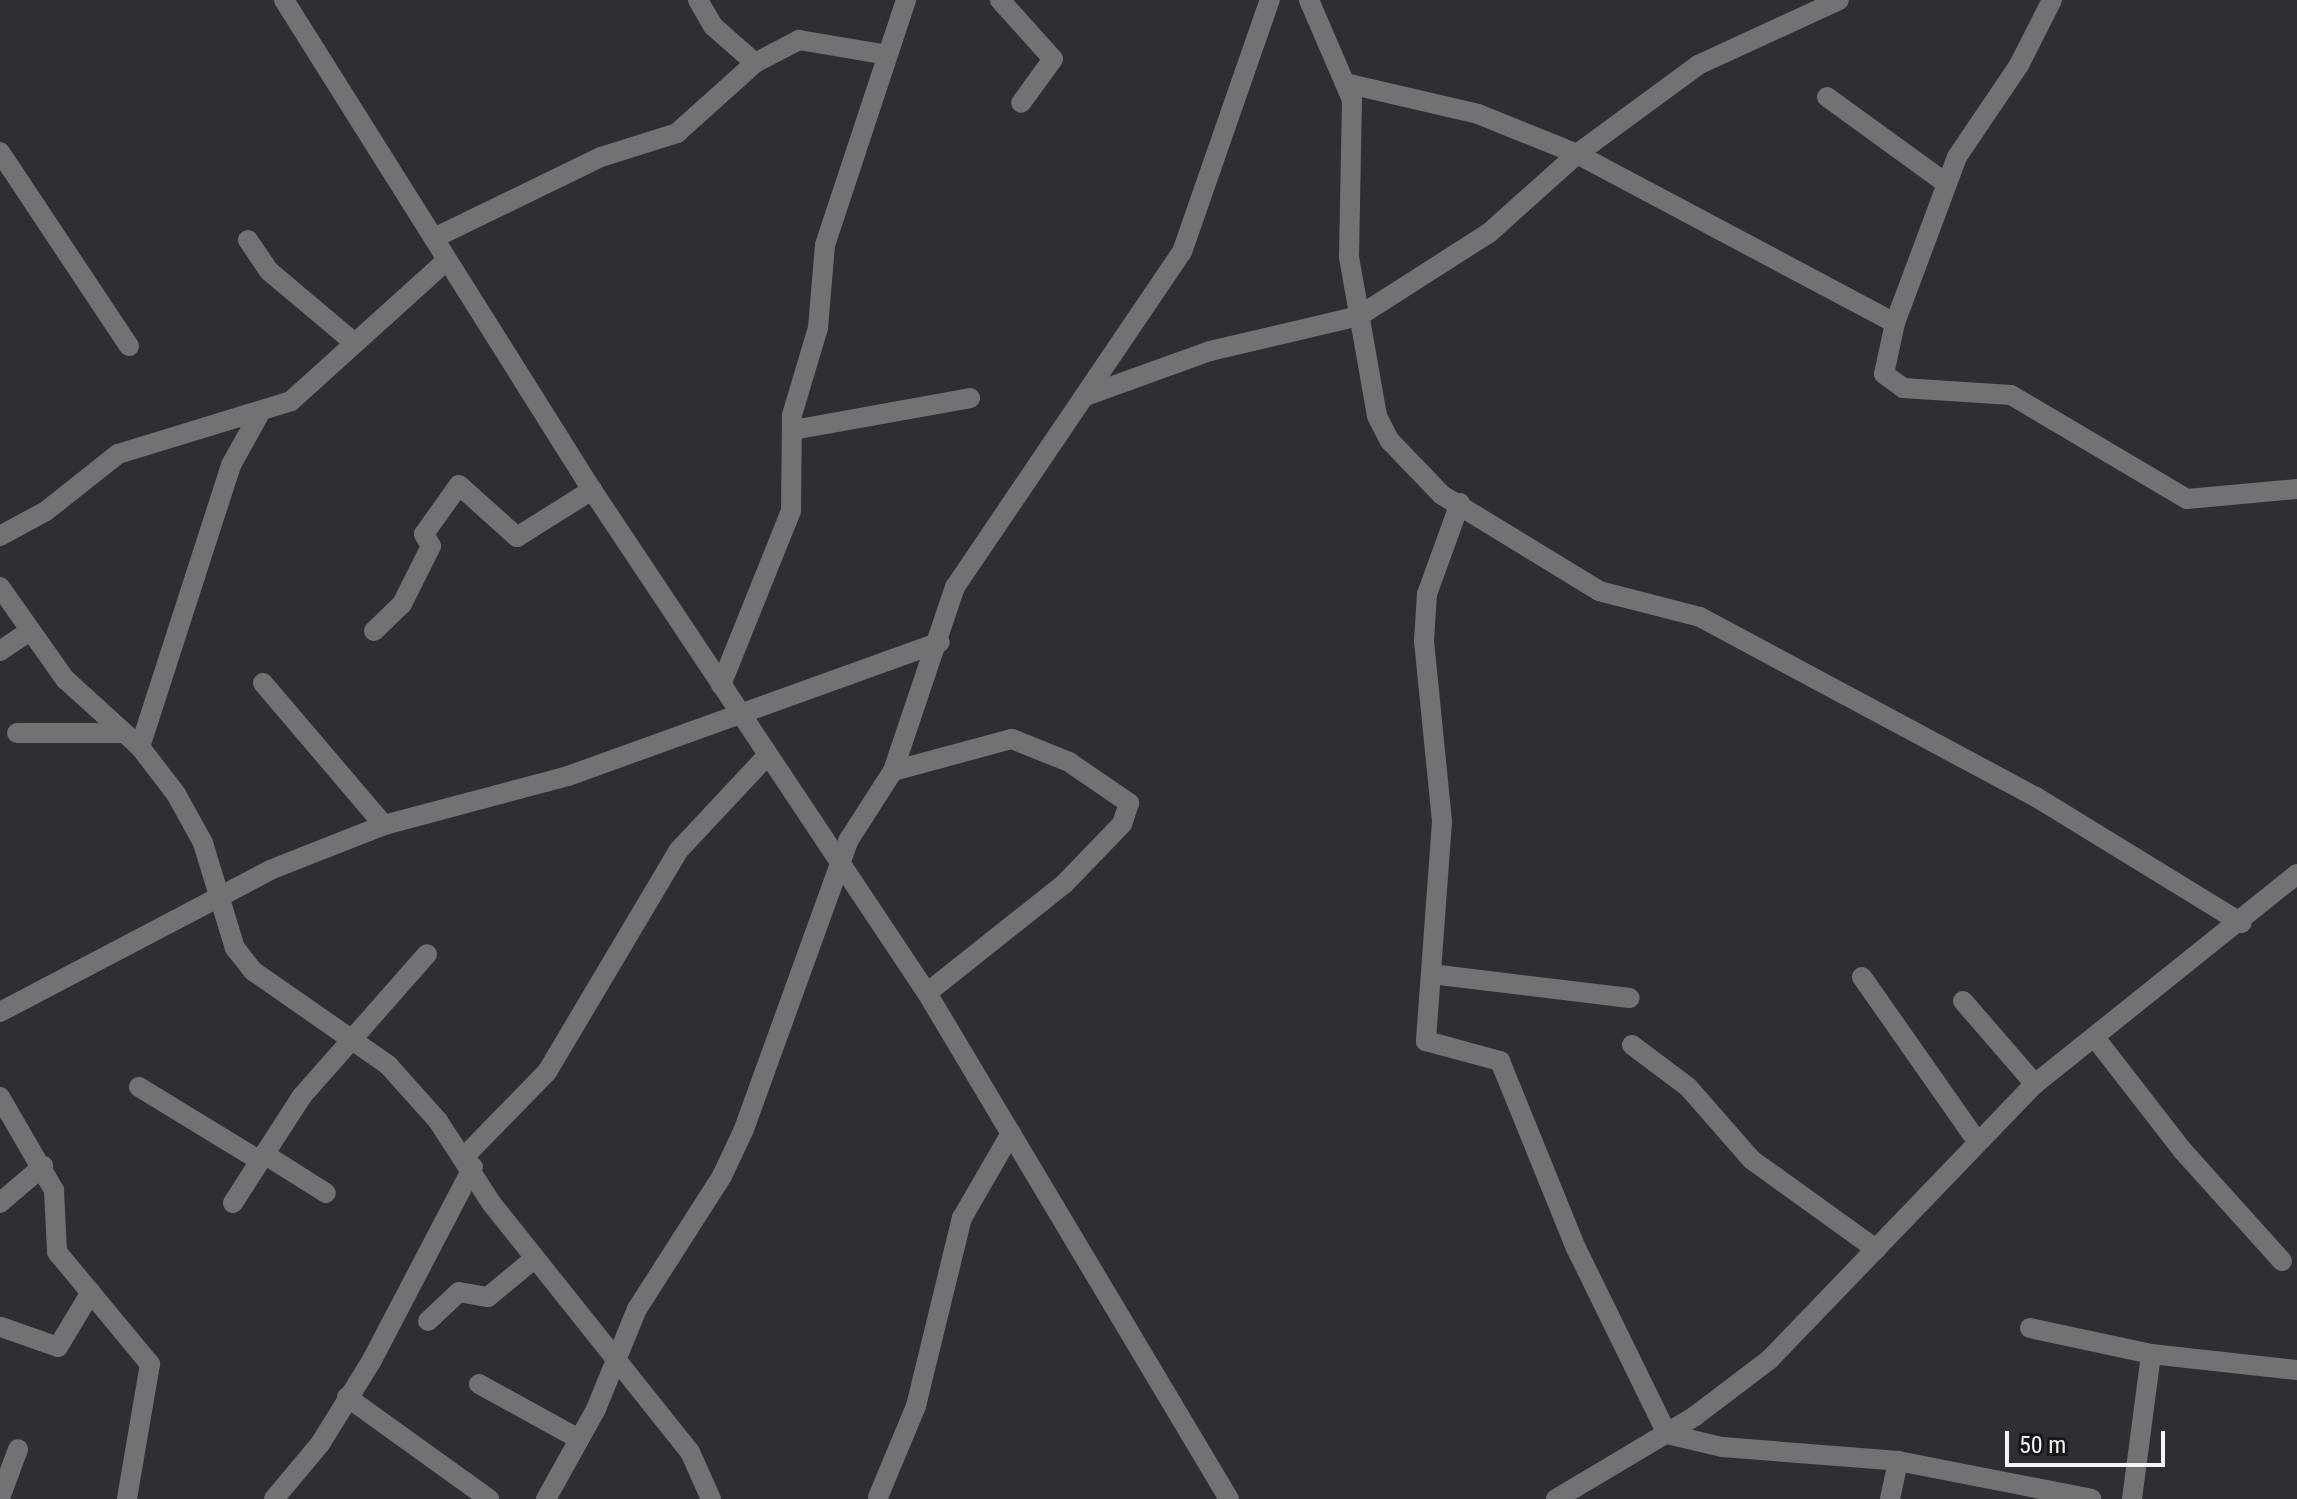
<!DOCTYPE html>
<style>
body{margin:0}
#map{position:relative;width:2297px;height:1499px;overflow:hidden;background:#2e2f34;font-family:"Roboto Condensed",sans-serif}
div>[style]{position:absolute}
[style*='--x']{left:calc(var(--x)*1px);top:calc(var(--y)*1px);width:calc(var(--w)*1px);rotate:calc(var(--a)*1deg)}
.minor>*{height:20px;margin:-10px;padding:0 10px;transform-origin:10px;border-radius:10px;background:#717274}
span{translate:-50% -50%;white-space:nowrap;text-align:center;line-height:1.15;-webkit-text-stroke:6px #171719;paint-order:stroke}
.scale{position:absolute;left:2005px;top:1431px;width:160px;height:36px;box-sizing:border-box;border:4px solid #f3f4f7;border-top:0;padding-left:10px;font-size:24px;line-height:28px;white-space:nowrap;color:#f3f4f7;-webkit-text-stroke:6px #171719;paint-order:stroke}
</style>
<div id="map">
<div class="minor">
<div style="--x:284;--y:0;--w:579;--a:57.85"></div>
<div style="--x:592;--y:490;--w:604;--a:56.34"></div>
<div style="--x:927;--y:993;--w:589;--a:59.17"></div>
<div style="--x:698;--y:0;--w:30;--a:60"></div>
<div style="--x:713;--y:26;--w:56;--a:41.4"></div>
<div style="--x:1000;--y:0;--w:79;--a:48.1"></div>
<div style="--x:1053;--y:59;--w:54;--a:126"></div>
<div style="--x:1309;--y:0;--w:109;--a:66.7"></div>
<div style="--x:1352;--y:100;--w:157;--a:91.1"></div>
<div style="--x:1349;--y:257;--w:161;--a:80"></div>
<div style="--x:1377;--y:416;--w:28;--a:63"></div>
<div style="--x:1390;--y:441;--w:75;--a:46.1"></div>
<div style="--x:1442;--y:495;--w:184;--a:31.4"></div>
<div style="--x:1599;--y:591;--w:104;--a:14.4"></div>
<div style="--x:1700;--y:617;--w:381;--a:28.2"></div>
<div style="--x:2036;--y:797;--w:241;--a:31.5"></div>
<div style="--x:2052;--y:0;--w:73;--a:116.9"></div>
<div style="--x:2019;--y:65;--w:111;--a:124"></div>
<div style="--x:1957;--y:157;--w:177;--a:110.5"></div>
<div style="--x:1895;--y:323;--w:52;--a:102.2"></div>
<div style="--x:1884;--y:374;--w:24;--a:36"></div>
<div style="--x:1903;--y:388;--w:108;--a:3.7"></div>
<div style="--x:2011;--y:395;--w:204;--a:30.6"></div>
<div style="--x:2187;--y:499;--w:110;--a:-5.2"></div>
<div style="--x:1345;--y:83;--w:137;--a:13.1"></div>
<div style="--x:1478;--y:114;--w:107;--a:22"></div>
<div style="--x:1577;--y:154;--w:360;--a:28"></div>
<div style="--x:1827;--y:97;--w:148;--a:35.9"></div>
<div style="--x:0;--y:152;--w:233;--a:56.4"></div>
<div style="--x:434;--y:238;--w:186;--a:-25.9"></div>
<div style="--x:601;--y:157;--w:80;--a:-17.5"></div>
<div style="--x:677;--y:133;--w:105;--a:-41.9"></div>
<div style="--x:755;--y:63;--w:50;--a:-27.6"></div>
<div style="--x:799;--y:40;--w:85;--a:9.5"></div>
<div style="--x:248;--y:240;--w:37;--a:56"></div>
<div style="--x:269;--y:271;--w:109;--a:40.1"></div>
<div style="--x:1088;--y:395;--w:130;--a:-19.8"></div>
<div style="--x:1210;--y:351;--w:153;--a:-13.2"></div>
<div style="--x:1359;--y:316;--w:154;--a:-32.6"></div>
<div style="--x:1489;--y:233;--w:118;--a:-41.9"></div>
<div style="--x:1577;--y:154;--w:150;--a:-36.3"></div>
<div style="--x:1698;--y:65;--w:155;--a:-24.7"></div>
<div style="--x:793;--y:430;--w:180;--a:-10.2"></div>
<div style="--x:1460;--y:503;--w:97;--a:109.9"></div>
<div style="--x:1427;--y:594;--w:47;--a:93.7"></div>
<div style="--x:1424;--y:641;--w:182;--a:84.3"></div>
<div style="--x:1442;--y:822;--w:220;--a:94.2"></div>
<div style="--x:1426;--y:1041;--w:77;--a:15.1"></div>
<div style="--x:1500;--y:1061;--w:202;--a:67.9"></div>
<div style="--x:1576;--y:1248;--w:207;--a:63.9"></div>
<div style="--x:1667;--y:1434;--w:57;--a:13.3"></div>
<div style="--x:1722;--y:1447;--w:177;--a:4.5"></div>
<div style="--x:1898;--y:1461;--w:197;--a:11.1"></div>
<div style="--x:0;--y:536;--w:52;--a:-28.5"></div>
<div style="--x:46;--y:511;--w:92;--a:-38.4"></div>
<div style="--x:118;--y:454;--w:181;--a:-17"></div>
<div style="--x:291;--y:401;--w:210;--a:-42.1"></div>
<div style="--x:0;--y:587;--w:113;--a:54.8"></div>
<div style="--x:65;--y:679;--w:101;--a:42.2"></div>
<div style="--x:140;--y:747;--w:59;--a:52.5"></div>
<div style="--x:176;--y:794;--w:56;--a:61.1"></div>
<div style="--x:203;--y:843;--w:110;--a:73.1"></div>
<div style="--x:235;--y:948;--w:29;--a:52"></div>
<div style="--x:253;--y:971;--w:165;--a:34.8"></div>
<div style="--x:388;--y:1065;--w:75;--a:48.2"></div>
<div style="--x:438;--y:1121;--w:99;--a:57"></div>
<div style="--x:492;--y:1204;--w:317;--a:51.4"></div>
<div style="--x:690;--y:1452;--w:51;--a:65.9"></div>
<div style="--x:374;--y:631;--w:39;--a:-44"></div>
<div style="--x:402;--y:604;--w:65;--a:-63.4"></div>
<div style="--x:431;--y:546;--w:14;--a:-120"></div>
<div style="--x:424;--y:534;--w:60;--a:-54.5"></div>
<div style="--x:459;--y:485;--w:78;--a:41.9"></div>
<div style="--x:517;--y:537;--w:89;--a:-32.1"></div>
<div style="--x:0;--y:651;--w:32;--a:-34"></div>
<div style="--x:263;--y:683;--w:187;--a:49.6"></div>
<div style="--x:721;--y:685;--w:188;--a:-68.1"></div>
<div style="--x:791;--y:511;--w:96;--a:-89.4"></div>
<div style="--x:792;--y:415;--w:91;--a:-73.4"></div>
<div style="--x:818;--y:328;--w:83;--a:-85.2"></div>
<div style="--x:825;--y:245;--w:258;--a:-71.7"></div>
<div style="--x:17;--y:733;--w:107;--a:0"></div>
<div style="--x:140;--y:747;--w:296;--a:-72.1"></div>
<div style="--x:231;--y:465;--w:57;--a:-60.8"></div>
<div style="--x:893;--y:771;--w:123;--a:-15.1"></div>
<div style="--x:1012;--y:739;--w:61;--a:22"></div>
<div style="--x:1069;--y:762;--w:73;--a:34.3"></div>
<div style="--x:1129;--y:803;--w:22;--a:108"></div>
<div style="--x:1122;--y:824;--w:83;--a:134"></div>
<div style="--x:1064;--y:884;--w:175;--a:141.5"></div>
<div style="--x:1431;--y:974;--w:200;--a:6.9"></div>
<div style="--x:1862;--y:977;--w:199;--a:55"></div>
<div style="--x:1963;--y:1001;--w:110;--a:49.1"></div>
<div style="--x:0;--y:1012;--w:305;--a:-27.7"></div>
<div style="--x:270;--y:870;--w:123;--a:-21.5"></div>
<div style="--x:384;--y:825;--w:190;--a:-14.9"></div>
<div style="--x:568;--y:776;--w:395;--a:-19.8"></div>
<div style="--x:2096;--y:1039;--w:142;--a:52.2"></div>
<div style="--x:2183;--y:1151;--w:148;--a:48"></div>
<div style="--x:1632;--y:1045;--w:70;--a:36.9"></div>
<div style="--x:1688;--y:1087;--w:97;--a:48.8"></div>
<div style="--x:1752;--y:1160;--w:153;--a:35.7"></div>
<div style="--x:139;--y:1087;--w:142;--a:31.4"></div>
<div style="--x:0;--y:1097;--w:108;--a:59.9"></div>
<div style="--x:54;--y:1190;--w:62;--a:87.2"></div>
<div style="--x:57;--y:1252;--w:146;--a:50.3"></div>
<div style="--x:150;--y:1364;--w:137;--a:99.7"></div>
<div style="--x:264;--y:1154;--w:73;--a:32.2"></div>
<div style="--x:465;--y:1156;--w:117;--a:-45.7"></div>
<div style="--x:547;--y:1072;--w:257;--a:-59.3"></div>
<div style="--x:678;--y:851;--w:130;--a:-46.9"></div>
<div style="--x:0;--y:1203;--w:57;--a:-40.7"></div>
<div style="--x:233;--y:1203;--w:127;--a:-57.2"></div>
<div style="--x:302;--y:1096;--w:189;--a:-48.6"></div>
<div style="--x:428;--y:1321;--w:42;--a:-43.1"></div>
<div style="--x:459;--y:1292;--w:29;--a:10"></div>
<div style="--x:488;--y:1297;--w:60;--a:-39.6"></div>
<div style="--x:1;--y:1327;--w:60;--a:19.3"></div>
<div style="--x:58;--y:1347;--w:64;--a:-59"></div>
<div style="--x:2030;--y:1328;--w:124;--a:12.1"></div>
<div style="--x:2151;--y:1354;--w:147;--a:6.3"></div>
<div style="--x:479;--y:1384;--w:114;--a:28.8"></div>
<div style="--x:347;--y:1397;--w:175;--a:35.7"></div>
<div style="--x:878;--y:1497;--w:99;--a:-67.3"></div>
<div style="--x:916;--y:1406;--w:194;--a:-76.3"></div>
<div style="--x:962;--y:1218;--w:98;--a:-60"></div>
<div style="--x:0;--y:1498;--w:52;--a:-69.8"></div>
<div style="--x:274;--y:1499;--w:72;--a:-50.1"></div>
<div style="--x:320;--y:1444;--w:99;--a:-58.2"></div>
<div style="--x:372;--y:1360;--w:218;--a:-62.4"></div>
<div style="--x:546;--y:1499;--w:103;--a:-60.9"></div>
<div style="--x:596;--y:1409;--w:108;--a:-67.7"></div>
<div style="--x:637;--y:1309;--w:158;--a:-57.4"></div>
<div style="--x:722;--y:1176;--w:52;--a:-64.9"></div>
<div style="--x:744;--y:1129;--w:306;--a:-70.1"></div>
<div style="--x:848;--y:841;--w:83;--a:-57.3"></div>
<div style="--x:893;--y:771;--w:194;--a:-71.4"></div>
<div style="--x:955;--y:587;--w:405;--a:-55.9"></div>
<div style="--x:1182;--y:252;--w:267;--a:-70.8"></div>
<div style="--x:1556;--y:1499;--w:162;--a:-30.8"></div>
<div style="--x:1695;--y:1416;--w:94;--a:-37.2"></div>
<div style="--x:1770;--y:1359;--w:382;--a:-46.1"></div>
<div style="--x:2035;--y:1084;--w:336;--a:-38.7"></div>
<div style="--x:1890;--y:1499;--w:39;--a:-78"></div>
<div style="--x:2132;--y:1499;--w:146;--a:-82.5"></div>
</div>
<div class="scale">50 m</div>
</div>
